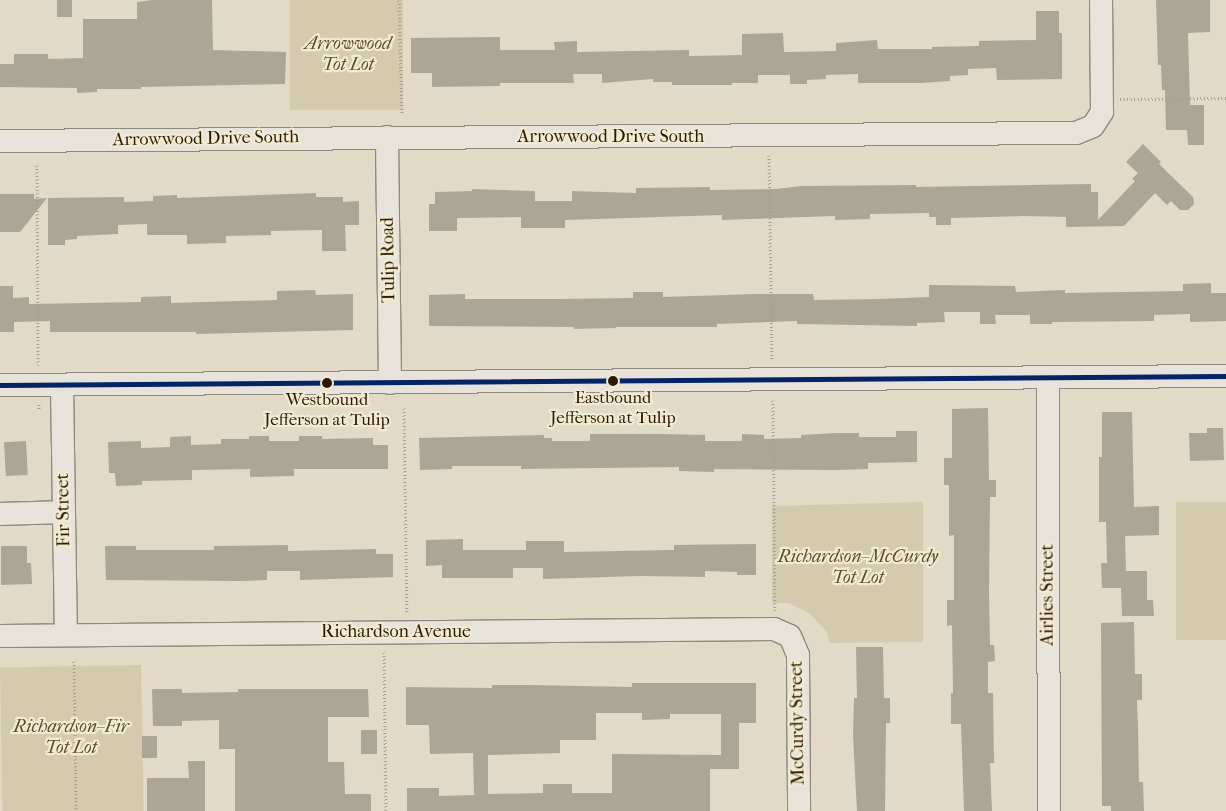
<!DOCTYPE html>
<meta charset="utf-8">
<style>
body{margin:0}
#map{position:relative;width:1226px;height:811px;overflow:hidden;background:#e0dac6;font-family:"IM FELL French Canon",serif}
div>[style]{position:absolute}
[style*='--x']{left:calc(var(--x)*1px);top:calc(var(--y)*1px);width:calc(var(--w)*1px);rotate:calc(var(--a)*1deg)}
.green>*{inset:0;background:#d4cbaf;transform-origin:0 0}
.building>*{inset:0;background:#aca697;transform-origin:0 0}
.path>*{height:3px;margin-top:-1.5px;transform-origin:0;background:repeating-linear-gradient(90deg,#a29e94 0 1px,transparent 0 3.5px)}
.roads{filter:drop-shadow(1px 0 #90897b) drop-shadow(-1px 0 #90897b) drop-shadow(0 1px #90897b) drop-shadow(0 -1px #90897b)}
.minor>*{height:22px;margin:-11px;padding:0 11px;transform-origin:11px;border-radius:11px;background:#e7e3da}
.bus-1>*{height:5px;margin:-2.5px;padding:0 2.5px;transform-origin:2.5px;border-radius:2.5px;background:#052465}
.dots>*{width:14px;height:14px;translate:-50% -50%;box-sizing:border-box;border:2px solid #f2ebd3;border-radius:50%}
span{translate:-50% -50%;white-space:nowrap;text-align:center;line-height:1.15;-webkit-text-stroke:4.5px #f2ebd3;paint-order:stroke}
.bus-label{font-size:17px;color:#2d1801}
.park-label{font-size:18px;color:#5c4a30;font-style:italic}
.street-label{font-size:18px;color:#2d1801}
</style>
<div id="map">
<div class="green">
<div style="left:290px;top:0;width:113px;height:110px"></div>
<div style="clip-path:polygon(923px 502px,923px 642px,830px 643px,826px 631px,809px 613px,789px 603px,772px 603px,772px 506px)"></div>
<div style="left:1226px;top:502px;width:138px;height:50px;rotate:90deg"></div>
<div style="left:141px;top:665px;width:146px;height:141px;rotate:89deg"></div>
</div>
<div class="building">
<div style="left:57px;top:0;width:15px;height:17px"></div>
<div style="clip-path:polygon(153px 0,212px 0,213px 50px,286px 52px,285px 84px,141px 87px,141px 89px,97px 89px,97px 92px,77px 93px,77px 88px,0 87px,0 64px,14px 64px,14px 54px,48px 54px,48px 59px,83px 58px,83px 19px,137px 19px,137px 2px)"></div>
<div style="clip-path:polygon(1156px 0,1210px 0,1210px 32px,1188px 33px,1190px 105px,1204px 105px,1204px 145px,1188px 145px,1187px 130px,1166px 130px,1165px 90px,1162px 90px,1161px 65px,1158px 65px)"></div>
<div style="clip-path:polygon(1036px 11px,1059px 11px,1059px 33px,1062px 33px,1062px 79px,997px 80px,996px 68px,968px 69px,968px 75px,950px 76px,950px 81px,921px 83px,858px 83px,858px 74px,826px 75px,826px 79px,807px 80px,807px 84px,790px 84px,790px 75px,758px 75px,758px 83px,732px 83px,732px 85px,672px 85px,672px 82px,653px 82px,653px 79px,602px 83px,602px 74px,573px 74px,574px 83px,500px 83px,500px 86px,432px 87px,432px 73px,411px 73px,411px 38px,500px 37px,500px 50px,555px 50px,554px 42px,577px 41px,577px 52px,689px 50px,689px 56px,742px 55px,742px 34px,783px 33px,784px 52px,836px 51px,836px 43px,877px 40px,878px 49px,932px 49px,932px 47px,979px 46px,979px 41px,1036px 40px)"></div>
<div style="clip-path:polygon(1143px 144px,1161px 162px,1159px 164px,1193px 197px,1194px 204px,1188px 210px,1180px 210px,1171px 201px,1167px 205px,1155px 193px,1124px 226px,1066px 227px,1066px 217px,1024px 216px,951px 218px,951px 225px,936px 225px,936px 217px,929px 217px,929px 213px,870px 214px,870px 219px,835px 220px,835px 216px,722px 220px,722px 215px,565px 220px,565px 228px,521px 228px,521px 217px,457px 218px,457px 231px,429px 231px,429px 204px,435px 204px,435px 192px,472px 191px,472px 189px,535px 191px,535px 201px,572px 201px,572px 191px,636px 193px,636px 188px,710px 187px,710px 190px,776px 189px,802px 186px,916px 185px,916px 187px,1091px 184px,1091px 192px,1098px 192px,1098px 220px,1135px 181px,1132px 179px,1138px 173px,1126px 162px)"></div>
<div style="clip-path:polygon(316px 193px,316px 197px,343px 197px,343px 202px,359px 201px,359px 225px,345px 225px,346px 251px,322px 251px,322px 230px,271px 231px,271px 235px,226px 236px,226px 243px,187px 244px,187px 235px,147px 235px,147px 224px,118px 225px,118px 234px,77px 236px,77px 239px,65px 240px,65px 245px,48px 245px,48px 198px,124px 197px,124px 202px,153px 201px,153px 196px,177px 195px,177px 198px)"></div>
<div style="clip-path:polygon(0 194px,34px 194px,34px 199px,47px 198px,20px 232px,0 232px)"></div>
<div style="clip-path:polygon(1211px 283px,1211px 293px,1226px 293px,1226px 321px,1190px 322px,1190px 314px,1154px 315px,1154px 321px,1052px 322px,1052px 324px,1030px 324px,1030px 315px,995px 315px,996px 324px,980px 324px,980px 312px,944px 312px,945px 322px,917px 323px,917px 326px,797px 324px,797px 321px,717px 324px,717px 327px,616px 327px,616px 328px,574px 329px,574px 327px,429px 326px,429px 295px,465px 294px,465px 299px,560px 299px,633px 298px,633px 292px,663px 292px,663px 297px,756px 294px,813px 294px,814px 300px,880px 299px,929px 297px,929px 285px,1015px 286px,1016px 292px,1065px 290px,1065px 293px,1183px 291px,1183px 284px)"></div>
<div style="clip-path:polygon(0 286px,13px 286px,13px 298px,29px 297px,29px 304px,141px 302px,141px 297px,171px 296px,171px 303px,277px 300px,277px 291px,315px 290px,316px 295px,353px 294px,353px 330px,196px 334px,196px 332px,50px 332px,50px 321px,14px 322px,14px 332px,0 332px)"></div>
<div style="clip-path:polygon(988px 408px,989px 480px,996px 480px,996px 497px,990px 497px,989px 592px,990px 645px,994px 645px,995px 661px,988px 662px,988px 693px,993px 693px,994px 763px,990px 763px,992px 811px,964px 811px,961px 724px,951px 724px,951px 693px,953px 693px,952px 625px,947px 626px,947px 600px,954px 600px,954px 535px,949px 536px,949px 485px,944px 485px,944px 458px,952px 458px,952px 409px)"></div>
<div style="clip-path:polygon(1102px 412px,1132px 412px,1134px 507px,1159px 506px,1159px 535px,1125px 536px,1126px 571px,1147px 571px,1147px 600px,1153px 600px,1154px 616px,1122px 616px,1121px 588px,1102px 588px,1101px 563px,1107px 563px,1106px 522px,1099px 522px,1099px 457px,1102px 457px)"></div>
<div style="clip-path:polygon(1207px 428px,1223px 428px,1224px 460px,1190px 461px,1189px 433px,1207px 433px)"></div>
<div style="clip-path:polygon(896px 431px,917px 431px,917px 462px,868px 463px,868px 469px,837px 470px,714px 469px,714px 472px,679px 471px,679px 467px,521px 469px,521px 466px,452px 466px,452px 469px,420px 470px,419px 438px,544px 435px,544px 438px,552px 438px,552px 441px,590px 441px,590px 434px,659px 434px,705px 435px,705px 441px,742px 441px,742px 434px,764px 435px,764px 439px,801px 438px,801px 435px,836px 433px,859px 433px,859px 437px,896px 437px)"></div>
<div style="clip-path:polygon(191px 436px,191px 445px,221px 444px,221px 439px,249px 439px,249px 436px,269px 436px,269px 441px,299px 441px,299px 436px,322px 436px,322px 439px,373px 438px,373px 445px,388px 445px,388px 469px,294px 469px,294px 476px,250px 477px,250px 469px,192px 470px,192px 480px,142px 481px,142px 485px,116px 486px,115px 473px,109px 473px,108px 442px,141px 441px,141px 448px,170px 447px,170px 437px)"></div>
<div style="left:26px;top:441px;width:34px;height:22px;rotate:87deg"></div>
<div style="clip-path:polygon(463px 539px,463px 550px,526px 550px,526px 541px,564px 541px,564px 552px,674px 550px,674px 545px,756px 544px,756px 575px,737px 575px,737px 572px,705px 571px,705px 577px,640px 576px,543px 579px,543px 568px,513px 568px,513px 578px,442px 578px,442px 565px,426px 566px,426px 540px)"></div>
<div style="clip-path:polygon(288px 545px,288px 551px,376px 549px,376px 554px,393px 554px,393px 577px,300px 580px,300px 571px,267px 571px,267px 580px,241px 581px,106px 580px,105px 546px,136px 546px,136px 550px,214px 550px,214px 546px)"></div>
<div style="clip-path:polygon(1px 546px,27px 546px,27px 563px,31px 563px,32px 584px,1px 585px)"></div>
<div style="clip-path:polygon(1134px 622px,1135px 674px,1142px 674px,1142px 700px,1137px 700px,1138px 728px,1139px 782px,1143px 782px,1144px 811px,1111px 811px,1111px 806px,1102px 806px,1101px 623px)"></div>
<div style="clip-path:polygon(856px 647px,883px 647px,884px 698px,890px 698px,890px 723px,886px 723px,885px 811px,857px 811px,853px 735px,854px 698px,857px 698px)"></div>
<div style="clip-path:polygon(evenodd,632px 683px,756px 683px,756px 723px,739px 723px,739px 769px,710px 769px,710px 811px,407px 811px,407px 788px,439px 788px,439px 796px,474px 795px,473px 753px,430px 754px,429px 725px,406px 725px,406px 687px,492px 688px,492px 685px,528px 685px,632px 687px,632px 683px,596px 713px,642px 713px,642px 720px,670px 719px,670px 714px,721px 714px,721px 755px,612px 754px,612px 793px,572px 793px,572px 784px,543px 784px,543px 793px,488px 794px,488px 755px,560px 753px,560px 740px,596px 740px,596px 713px)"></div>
<div style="clip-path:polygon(152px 689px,182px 689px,182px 693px,238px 692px,238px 689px,368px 689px,369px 717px,328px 717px,328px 762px,344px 762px,345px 794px,371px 794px,371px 811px,235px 811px,235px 749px,219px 749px,219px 720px,182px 721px,182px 726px,153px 726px)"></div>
<div style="left:361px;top:730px;width:16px;height:24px"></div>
<div style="left:142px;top:736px;width:15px;height:22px"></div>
<div style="clip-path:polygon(188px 761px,205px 761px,205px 811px,147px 811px,147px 778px,189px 778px)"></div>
</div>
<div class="path">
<div style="--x:399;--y:0;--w:114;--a:88.5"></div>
<div style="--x:1120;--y:99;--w:106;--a:-0.5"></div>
<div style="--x:769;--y:155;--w:206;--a:89.2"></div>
<div style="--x:37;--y:165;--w:200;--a:89.7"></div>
<div style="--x:773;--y:400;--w:211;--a:89.5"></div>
<div style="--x:39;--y:404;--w:7;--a:90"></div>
<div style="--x:404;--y:408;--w:204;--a:89.2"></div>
<div style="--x:384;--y:652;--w:159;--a:89.3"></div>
<div style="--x:74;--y:661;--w:150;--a:89.2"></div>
</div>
<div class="roads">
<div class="minor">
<div style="--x:387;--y:137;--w:246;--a:89.3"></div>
<div style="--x:0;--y:141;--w:1076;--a:-0.43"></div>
<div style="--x:1076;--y:133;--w:18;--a:-22"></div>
<div style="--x:1093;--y:126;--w:17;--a:-57"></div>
<div style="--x:1102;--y:112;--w:112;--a:-90.5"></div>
<div style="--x:1048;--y:378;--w:433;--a:89.9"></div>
<div style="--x:0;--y:385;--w:1226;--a:-0.42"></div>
<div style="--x:62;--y:385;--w:250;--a:89.1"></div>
<div style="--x:0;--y:514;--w:64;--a:-1.8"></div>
<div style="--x:0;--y:636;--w:774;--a:-0.52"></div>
<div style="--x:774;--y:629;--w:17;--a:24"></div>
<div style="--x:790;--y:636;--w:21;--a:67"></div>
<div style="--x:798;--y:655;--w:156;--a:89.6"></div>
</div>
</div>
<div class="bus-1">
<div style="--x:0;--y:385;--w:1226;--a:-0.42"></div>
</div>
<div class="dots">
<div style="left:613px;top:381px;background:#2d1801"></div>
<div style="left:327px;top:383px;background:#2d1801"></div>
</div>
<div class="bus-label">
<span style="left:613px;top:408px">Eastbound<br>Jefferson at Tulip</span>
<span style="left:327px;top:410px">Westbound<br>Jefferson at Tulip</span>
</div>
<div class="park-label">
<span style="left:348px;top:55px">Arrowwood<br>Tot Lot</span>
<span style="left:858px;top:568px">Richardson–McCurdy<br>Tot Lot</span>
<span style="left:71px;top:738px">Richardson–Fir<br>Tot Lot</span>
</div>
<div class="street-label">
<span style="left:611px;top:137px">Arrowwood Drive South</span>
<span style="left:206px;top:139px;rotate:-1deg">Arrowwood Drive South</span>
<span style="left:389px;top:260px;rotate:-91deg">Tulip Road</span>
<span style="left:64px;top:510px;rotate:-91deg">Fir Street</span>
<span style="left:1048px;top:595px;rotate:-90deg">Airlies Street</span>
<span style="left:396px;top:632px">Richardson Avenue</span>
<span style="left:798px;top:723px;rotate:-91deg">McCurdy Street</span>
</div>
</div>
